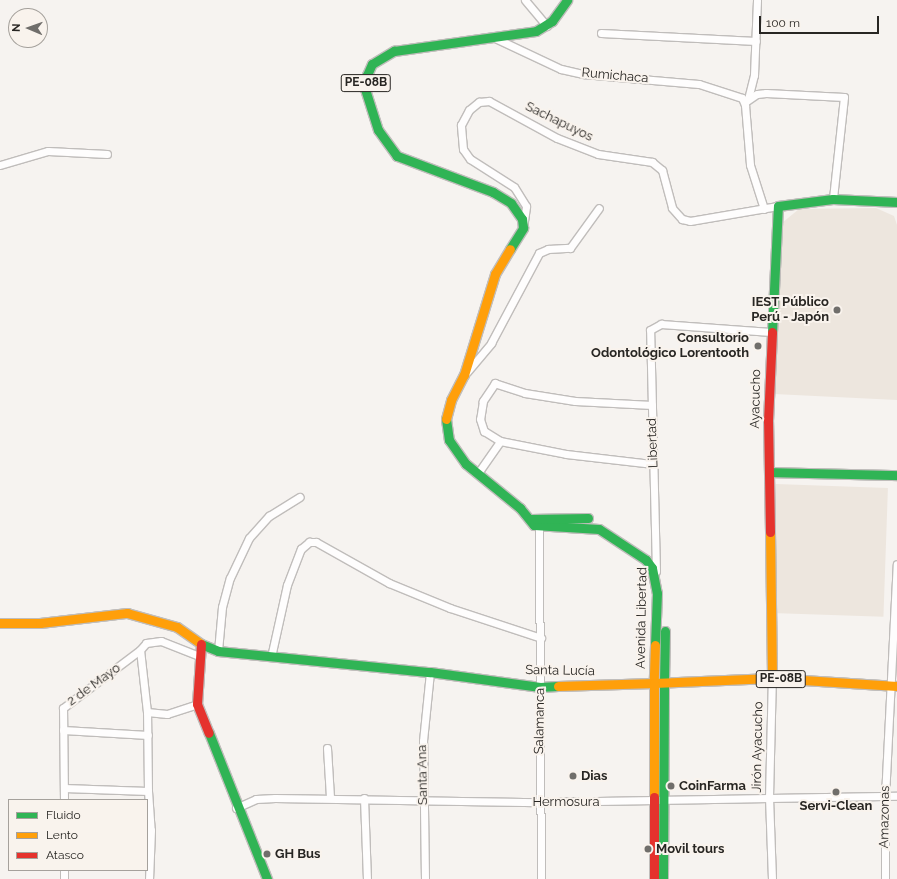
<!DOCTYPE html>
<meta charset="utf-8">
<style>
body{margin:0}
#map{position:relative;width:897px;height:879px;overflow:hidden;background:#f6f3f0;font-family:Raleway,sans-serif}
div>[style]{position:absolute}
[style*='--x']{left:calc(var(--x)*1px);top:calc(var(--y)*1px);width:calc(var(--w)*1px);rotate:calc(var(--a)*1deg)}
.built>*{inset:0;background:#ede6de;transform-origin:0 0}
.roads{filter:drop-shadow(1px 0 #c0bdbb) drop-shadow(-1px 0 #c0bdbb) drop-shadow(0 1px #c0bdbb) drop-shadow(0 -1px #c0bdbb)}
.street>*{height:7px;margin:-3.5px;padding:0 3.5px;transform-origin:3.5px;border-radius:3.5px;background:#fefdfd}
.fast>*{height:9px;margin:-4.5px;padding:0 4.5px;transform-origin:4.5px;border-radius:4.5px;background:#30b455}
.slow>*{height:9px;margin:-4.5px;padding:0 4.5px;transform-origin:4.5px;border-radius:4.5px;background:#ff9f0a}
.jam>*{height:9px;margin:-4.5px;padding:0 4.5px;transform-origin:4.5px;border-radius:4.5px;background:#e5322d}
.dots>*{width:11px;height:11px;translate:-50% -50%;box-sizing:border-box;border:2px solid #f9f3ed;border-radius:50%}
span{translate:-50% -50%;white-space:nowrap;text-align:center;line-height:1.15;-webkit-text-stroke:4px #f9f3ed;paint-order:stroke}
.shield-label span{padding:1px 3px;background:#f9f3ed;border:1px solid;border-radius:3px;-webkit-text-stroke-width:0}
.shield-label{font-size:12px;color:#282623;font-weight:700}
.street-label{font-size:13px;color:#282623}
.poi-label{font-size:13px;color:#282623;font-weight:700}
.right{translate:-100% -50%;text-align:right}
.left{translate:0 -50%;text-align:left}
.legend{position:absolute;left:8px;top:799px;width:140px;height:72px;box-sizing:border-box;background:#f9f3ed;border:1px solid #a5a19c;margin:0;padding:5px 7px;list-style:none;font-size:12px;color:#282623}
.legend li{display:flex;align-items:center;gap:8px;height:20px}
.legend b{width:20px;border:1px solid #a5a19c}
.north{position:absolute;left:8px;top:8px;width:40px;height:40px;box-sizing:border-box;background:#f9f3ed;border:1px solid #a5a19c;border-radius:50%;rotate:272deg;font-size:11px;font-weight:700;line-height:16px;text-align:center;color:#282623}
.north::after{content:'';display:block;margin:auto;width:14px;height:18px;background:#706e6b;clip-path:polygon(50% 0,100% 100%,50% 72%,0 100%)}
.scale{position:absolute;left:759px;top:16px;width:120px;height:18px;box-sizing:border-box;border:2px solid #282623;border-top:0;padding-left:5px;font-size:12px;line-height:14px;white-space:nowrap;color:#282623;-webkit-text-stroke:3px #f9f3ed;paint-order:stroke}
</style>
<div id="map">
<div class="built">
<div style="clip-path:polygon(876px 208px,894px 216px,897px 225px,897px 400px,774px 394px,782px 223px,799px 209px)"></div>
<div style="left:776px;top:484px;width:112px;height:129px;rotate:2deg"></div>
</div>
<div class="roads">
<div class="street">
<div style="--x:525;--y:0;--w:34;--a:50"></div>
<div style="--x:601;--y:33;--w:155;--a:3"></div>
<div style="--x:495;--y:38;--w:73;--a:25.2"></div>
<div style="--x:561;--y:69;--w:23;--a:13"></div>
<div style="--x:583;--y:74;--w:116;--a:4.9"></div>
<div style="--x:699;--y:84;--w:45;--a:18"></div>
<div style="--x:742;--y:98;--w:8;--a:67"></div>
<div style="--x:745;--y:105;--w:60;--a:85.2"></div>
<div style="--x:750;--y:165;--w:46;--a:72.3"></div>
<div style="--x:748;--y:99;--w:25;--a:-76"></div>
<div style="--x:754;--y:75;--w:75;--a:-87.7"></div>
<div style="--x:745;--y:102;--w:14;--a:-34"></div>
<div style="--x:757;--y:94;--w:9;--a:-6"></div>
<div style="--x:766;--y:93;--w:78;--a:2.9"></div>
<div style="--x:844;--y:97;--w:103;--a:96.2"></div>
<div style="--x:0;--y:165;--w:50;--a:-16.3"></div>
<div style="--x:48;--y:151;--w:59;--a:2.9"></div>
<div style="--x:524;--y:221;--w:15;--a:-82"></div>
<div style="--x:526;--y:206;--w:22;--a:-122"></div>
<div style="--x:514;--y:187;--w:52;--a:-147.5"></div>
<div style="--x:470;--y:159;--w:12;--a:-125"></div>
<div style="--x:463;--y:149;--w:24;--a:-95"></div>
<div style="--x:461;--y:125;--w:17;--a:-62"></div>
<div style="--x:469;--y:110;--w:13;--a:-39"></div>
<div style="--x:479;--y:102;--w:10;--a:-6"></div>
<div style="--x:489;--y:101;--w:77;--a:28.6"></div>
<div style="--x:557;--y:138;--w:44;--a:21.3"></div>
<div style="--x:598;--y:154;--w:55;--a:8.4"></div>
<div style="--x:652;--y:162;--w:13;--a:39"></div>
<div style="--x:662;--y:170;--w:39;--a:75"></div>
<div style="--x:672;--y:208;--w:15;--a:48"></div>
<div style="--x:682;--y:219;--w:8;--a:14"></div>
<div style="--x:690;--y:221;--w:89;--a:-9.7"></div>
<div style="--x:467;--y:372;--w:38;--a:-50"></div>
<div style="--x:491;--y:343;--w:102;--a:-61.9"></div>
<div style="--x:539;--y:253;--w:10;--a:-24"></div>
<div style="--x:548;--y:249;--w:22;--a:-3"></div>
<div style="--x:570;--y:248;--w:49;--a:-54.1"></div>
<div style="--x:652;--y:405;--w:77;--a:-177"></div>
<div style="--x:575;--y:401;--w:51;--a:-170.9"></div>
<div style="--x:525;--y:393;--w:32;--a:-162"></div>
<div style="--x:495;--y:383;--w:22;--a:124"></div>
<div style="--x:483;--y:401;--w:18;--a:99"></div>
<div style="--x:480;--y:419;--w:13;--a:72"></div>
<div style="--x:484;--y:431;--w:19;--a:32"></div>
<div style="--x:500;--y:441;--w:67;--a:11.1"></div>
<div style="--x:566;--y:454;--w:88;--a:6.6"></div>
<div style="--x:478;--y:473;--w:39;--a:-55"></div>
<div style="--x:539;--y:524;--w:355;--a:89.7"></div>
<div style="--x:656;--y:571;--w:241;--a:-91.4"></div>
<div style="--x:650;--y:330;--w:13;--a:-29"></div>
<div style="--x:661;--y:324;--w:110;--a:4.2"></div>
<div style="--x:218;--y:651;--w:44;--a:-84.8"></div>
<div style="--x:222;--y:607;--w:30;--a:-75"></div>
<div style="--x:230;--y:578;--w:44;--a:-64.6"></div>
<div style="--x:249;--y:538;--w:30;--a:-48"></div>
<div style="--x:269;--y:516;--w:36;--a:-32"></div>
<div style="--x:271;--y:657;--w:74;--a:-77.5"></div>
<div style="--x:287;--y:585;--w:39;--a:-69"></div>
<div style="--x:301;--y:549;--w:11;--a:-41"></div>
<div style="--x:309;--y:542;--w:7;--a:0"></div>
<div style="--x:316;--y:542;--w:84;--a:29.3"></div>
<div style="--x:389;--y:583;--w:66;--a:22.3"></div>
<div style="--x:450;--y:608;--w:96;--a:18.2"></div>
<div style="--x:147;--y:712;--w:20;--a:6"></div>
<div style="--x:167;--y:714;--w:32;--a:-18"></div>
<div style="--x:63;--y:730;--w:85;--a:3.4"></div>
<div style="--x:327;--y:748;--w:49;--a:86.5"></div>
<div style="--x:64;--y:788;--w:84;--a:2"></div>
<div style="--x:148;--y:791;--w:79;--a:-90.7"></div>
<div style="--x:147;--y:712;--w:62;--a:-96.4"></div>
<div style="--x:140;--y:650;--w:9;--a:-49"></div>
<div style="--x:146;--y:643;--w:15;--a:-8"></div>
<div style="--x:161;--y:641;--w:41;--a:21.5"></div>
<div style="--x:148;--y:791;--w:39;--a:86"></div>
<div style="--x:151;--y:830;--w:49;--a:92.3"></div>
<div style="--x:364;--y:798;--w:81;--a:87.9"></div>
<div style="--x:64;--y:800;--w:92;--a:-90.6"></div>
<div style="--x:63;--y:708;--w:96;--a:-37"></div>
<div style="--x:236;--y:808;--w:22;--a:-24"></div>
<div style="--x:256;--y:799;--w:19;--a:-3"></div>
<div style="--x:275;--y:798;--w:264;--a:0.9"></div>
<div style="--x:539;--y:802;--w:358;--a:-1"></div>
<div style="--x:64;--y:879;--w:9;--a:-90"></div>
<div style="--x:425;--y:879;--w:138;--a:-90.8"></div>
<div style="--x:423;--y:741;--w:69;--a:-84.2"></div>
<div style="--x:772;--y:879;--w:82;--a:-92.1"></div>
<div style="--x:769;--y:797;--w:119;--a:-88.6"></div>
<div style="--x:885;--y:879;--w:82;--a:-90"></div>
<div style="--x:885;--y:797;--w:233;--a:-87.1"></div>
</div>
<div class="fast">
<div style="--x:510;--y:249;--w:25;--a:-58"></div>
<div style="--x:523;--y:228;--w:9;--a:-96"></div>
<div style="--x:522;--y:219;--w:19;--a:-125"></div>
<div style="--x:511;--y:203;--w:21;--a:-149"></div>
<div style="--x:493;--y:192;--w:103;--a:-159.4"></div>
<div style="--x:397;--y:156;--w:32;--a:-126"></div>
<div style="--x:378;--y:130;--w:43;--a:-107.6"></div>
<div style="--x:365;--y:89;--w:14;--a:-82"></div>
<div style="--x:367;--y:75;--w:12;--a:-66"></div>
<div style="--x:372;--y:64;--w:26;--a:-31"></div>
<div style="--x:394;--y:51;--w:143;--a:-8"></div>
<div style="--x:536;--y:31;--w:19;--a:-32"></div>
<div style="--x:552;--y:21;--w:26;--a:-54"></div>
<div style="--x:772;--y:332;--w:126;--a:-87.3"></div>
<div style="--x:778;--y:206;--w:55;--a:-7.3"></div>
<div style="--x:833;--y:199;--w:64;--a:2.7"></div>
<div style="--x:446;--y:419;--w:21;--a:82"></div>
<div style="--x:449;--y:440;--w:29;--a:55"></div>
<div style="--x:466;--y:464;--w:70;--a:39.2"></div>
<div style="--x:520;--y:508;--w:22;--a:51"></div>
<div style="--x:534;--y:525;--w:65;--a:3.5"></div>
<div style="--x:599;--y:529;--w:56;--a:33.4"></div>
<div style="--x:646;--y:560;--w:10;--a:53"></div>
<div style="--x:652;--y:568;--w:25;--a:79"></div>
<div style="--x:657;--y:593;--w:52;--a:92.2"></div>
<div style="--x:771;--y:472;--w:126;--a:1.4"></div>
<div style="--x:531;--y:519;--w:57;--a:-1"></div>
<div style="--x:201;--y:644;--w:18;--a:22"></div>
<div style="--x:218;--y:651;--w:213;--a:5.7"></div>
<div style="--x:430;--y:672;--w:111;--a:7.8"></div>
<div style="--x:540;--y:687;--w:18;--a:-3"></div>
<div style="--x:664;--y:682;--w:51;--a:-88.9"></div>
<div style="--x:209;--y:733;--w:157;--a:68.3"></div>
<div style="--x:663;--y:879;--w:197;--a:-89.7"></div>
</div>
<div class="slow">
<div style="--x:446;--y:419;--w:20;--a:-75"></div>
<div style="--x:451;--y:400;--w:28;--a:-63"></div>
<div style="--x:464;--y:375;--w:106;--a:-72.9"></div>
<div style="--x:495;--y:274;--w:29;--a:-59"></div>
<div style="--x:770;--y:532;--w:146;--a:89.2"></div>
<div style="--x:0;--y:623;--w:40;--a:0"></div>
<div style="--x:40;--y:623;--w:88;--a:-6.6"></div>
<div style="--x:127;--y:613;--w:52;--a:15.6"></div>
<div style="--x:177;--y:627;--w:29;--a:35"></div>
<div style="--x:655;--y:645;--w:38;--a:92"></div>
<div style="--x:654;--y:683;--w:118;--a:-2.4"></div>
<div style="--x:772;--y:678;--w:125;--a:3.7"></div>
<div style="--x:558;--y:686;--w:96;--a:-1.8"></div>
<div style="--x:654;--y:683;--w:114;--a:90"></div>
</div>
<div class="jam">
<div style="--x:770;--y:532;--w:111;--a:-91"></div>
<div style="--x:768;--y:421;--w:89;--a:-87.4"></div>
<div style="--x:201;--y:644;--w:60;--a:93.8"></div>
<div style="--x:197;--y:704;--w:31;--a:68"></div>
<div style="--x:654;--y:797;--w:82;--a:90"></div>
</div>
</div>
<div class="dots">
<div style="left:837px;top:310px;background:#706e6b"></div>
<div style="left:758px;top:346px;background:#706e6b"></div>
<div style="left:573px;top:776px;background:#706e6b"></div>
<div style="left:671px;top:786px;background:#706e6b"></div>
<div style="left:836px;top:792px;background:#706e6b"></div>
<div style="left:648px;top:849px;background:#706e6b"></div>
<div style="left:267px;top:854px;background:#706e6b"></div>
</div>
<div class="shield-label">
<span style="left:366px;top:83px">PE-08B</span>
<span style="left:781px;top:679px">PE-08B</span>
</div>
<div class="street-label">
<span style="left:615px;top:76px;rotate:5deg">Rumichaca</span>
<span style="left:559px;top:122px;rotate:26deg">Sachapuyos</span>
<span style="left:756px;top:399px;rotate:-89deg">Ayacucho</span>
<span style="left:653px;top:443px;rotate:-92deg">Libertad</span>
<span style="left:642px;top:618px;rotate:-89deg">Avenida Libertad</span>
<span style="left:560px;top:671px;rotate:1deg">Santa Lucía</span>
<span style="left:94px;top:685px;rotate:-36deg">2 de Mayo</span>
<span style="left:540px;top:721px;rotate:-89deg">Salamanca</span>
<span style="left:758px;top:747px;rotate:-89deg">Jirón Ayacucho</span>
<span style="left:423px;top:775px;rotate:-91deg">Santa Ana</span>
<span style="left:566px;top:802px">Hermosura</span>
<span style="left:885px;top:817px;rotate:-89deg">Amazonas</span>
</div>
<div class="poi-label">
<span class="right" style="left:829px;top:310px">IEST Público<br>Perú - Japón</span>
<span class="right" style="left:749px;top:346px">Consultorio<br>Odontológico Lorentooth</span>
<span class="left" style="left:581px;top:776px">Dias</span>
<span class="left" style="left:679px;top:786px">CoinFarma</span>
<span style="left:836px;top:806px">Servi-Clean</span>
<span class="left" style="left:656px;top:849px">Movil tours</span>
<span class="left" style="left:275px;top:854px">GH Bus</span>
</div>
<ul class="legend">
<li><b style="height:5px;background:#30b455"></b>Fluido</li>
<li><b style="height:5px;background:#ff9f0a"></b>Lento</li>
<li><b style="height:5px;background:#e5322d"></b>Atasco</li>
</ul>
<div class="north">N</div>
<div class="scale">100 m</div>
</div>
